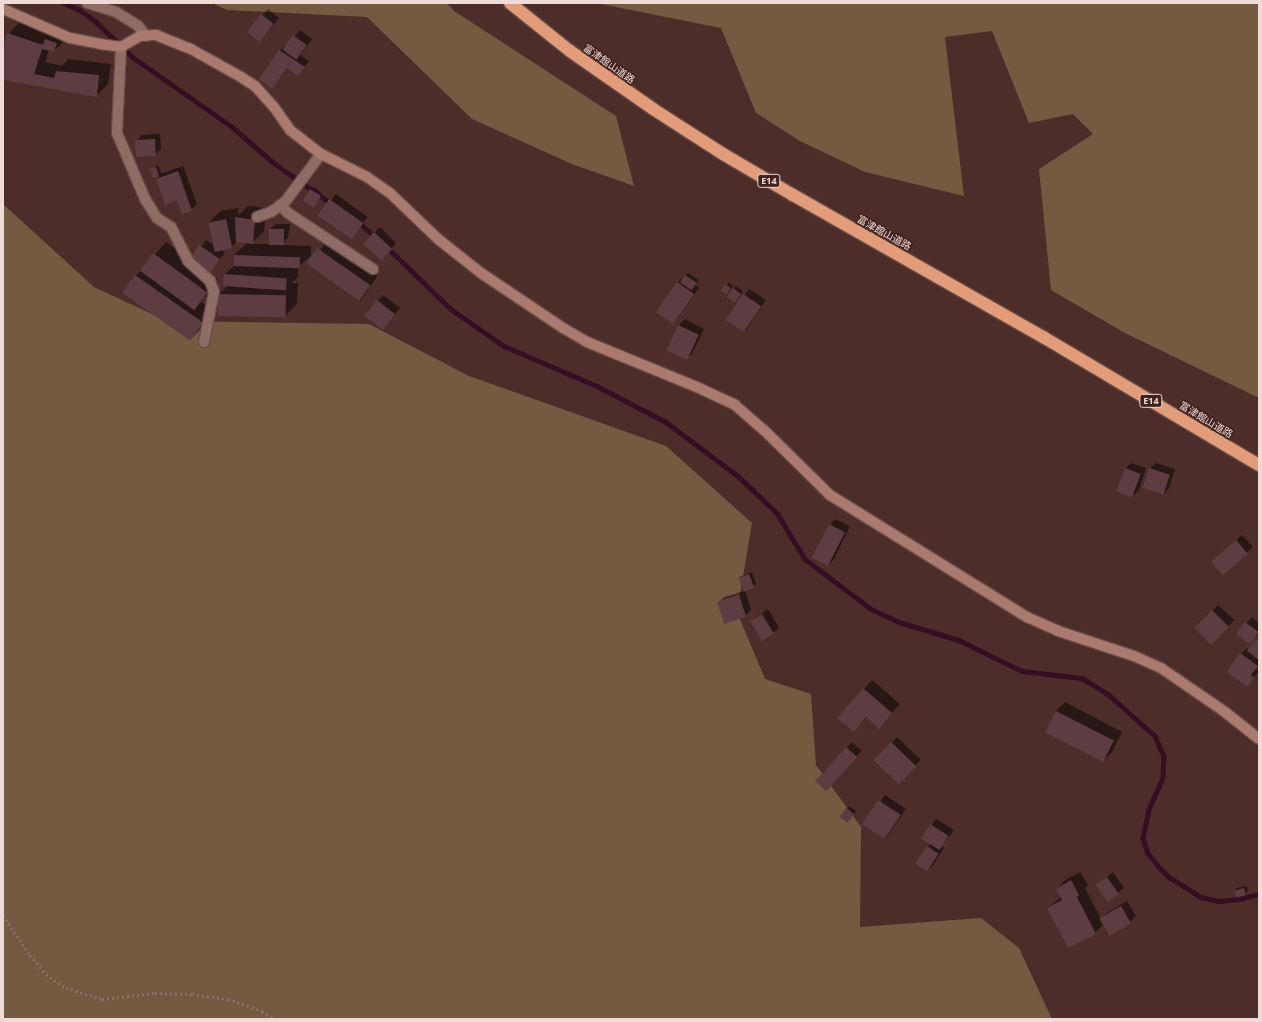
<!DOCTYPE html>
<meta charset="utf-8">
<style>
body{margin:0}
#map{position:relative;width:1262px;height:1022px;overflow:hidden;background:#4c2d29;font-family:"Open Sans","Noto Sans JP",sans-serif}
div>[style]{position:absolute}
[style*='--x']{left:calc(var(--x)*1px);top:calc(var(--y)*1px);width:calc(var(--w)*1px);rotate:calc(var(--a)*1deg)}
.green>*{inset:0;background:#745a40}
.shadow>*{inset:0;background:#0007;transform-origin:0 0}
.stream>*{height:4.5px;margin:-2.25px;padding:0 2.25px;transform-origin:2.25px;border-radius:2.25px;background:#340f23}
.building>*{inset:0;background:#5d3d42;transform-origin:0 0}
.path>*{height:2.5px;margin-top:-1.25px;transform-origin:0;background:repeating-linear-gradient(90deg,#8a6f6c 0 2px,transparent 0 5px)}
.roads{filter:drop-shadow(1px 0 #664b48) drop-shadow(-1px 0 #664b48) drop-shadow(0 1px #664b48) drop-shadow(0 -1px #664b48)}
.street>*{height:10px;margin:-5px;padding:0 5px;transform-origin:5px;border-radius:5px;background:#906c67}
.secondary>*{height:10px;margin:-5px;padding:0 5px;transform-origin:5px;border-radius:5px;background:#a97a6d}
.highway>*{height:12px;margin:-6px;padding:0 6px;transform-origin:6px;border-radius:6px;background:#e29c7a}
span{translate:-50% -50%;white-space:nowrap;text-align:center;line-height:1.15;-webkit-text-stroke:3px #41231f;paint-order:stroke}
.shield-label span{padding:1px 3px;background:#41231f;border:1px solid;border-radius:3px;-webkit-text-stroke-width:0}
.shield-label{font-size:9px;color:#eedad7;font-weight:700}
.street-label{font-size:10px;color:#eedad7}
.frame{position:absolute;inset:0;border:4px solid #eedad7;pointer-events:none}
</style>
<div id="map">
<div class="green">
<div style="clip-path:polygon(212px 3px,447px 3px,454px 11px,616px 116px,634px 186px,572px 164px,472px 119px,367px 17px,227px 10px)"></div>
<div style="clip-path:polygon(596px 3px,1259px 3px,1259px 398px,1125px 333px,1051px 290px,1039px 169px,1093px 134px,1073px 114px,1029px 123px,992px 31px,945px 37px,964px 196px,865px 172px,800px 141px,756px 113px,721px 28px)"></div>
<div style="clip-path:polygon(3px 204px,94px 287px,167px 321px,369px 324px,469px 376px,666px 446px,752px 523px,737px 612px,765px 679px,811px 694px,816px 765px,861px 827px,860px 927px,981px 918px,1019px 948px,1052px 1019px,3px 1019px)"></div>
</div>
<div class="shadow">
<div style="clip-path:polygon(268px 9px,279px 18px,265px 35px,248px 31px)"></div>
<div style="clip-path:polygon(20px 22px,65px 40px,54px 51px,49px 50px,45px 62px,62px 66px,68px 59px,111px 64px,108px 84px,97px 95px,3px 79px,3px 53px,8px 34px)"></div>
<div style="clip-path:polygon(300px 30px,312px 39px,300px 55px,309px 61px,298px 75px,288px 68px,272px 87px,260px 79px,280px 50px,286px 45px,287px 46px)"></div>
<div style="clip-path:polygon(160px 134px,161px 149px,155px 155px,136px 141px,142px 135px)"></div>
<div style="clip-path:polygon(158px 165px,162px 175px,154px 177px,151px 170px)"></div>
<div style="clip-path:polygon(183px 166px,197px 204px,191px 210px,157px 179px,163px 173px)"></div>
<div style="left:314px;top:187px;width:11px;height:16px;rotate:38deg"></div>
<div style="left:336px;top:194px;width:39px;height:27px;rotate:36deg"></div>
<div style="clip-path:polygon(248px 206px,267px 208px,264px 231px,251px 244px,270px 244px,270px 229px,276px 224px,290px 224px,288px 238px,281px 245px,311px 246px,311px 256px,298px 267px,298px 277px,291px 283px,298px 283px,297px 304px,285px 316px,219px 294px,228px 285px,225px 274px,234px 266px,234px 255px,248px 242px,238px 241px,231px 247px,220px 249px,225px 253px,210px 271px,195px 264px,218px 280px,201px 302px,214px 311px,201px 329px,190px 340px,136px 276px,166px 242px,190px 260px,206px 240px,213px 245px,209px 223px,220px 211px,238px 208px,239px 215px)"></div>
<div style="left:380px;top:227px;width:23px;height:23px;rotate:45deg"></div>
<div style="left:327px;top:240px;width:62px;height:31px;rotate:35deg"></div>
<div style="clip-path:polygon(688px 273px,699px 280px,695px 285px,699px 288px,674px 323px,677px 283px)"></div>
<div style="clip-path:polygon(729px 283px,733px 286px,727px 294px,726px 285px)"></div>
<div style="clip-path:polygon(736px 286px,743px 291px,735px 302px,734px 288px)"></div>
<div style="left:749px;top:289px;width:20px;height:37px;rotate:33deg"></div>
<div style="clip-path:polygon(383px 295px,400px 308px,388px 323px,366px 315px)"></div>
<div style="clip-path:polygon(685px 319px,704px 329px,692px 354px,686px 359px,667px 350px,679px 325px)"></div>
<div style="clip-path:polygon(1131px 463px,1146px 468px,1139px 490px,1133px 496px,1125px 469px)"></div>
<div style="clip-path:polygon(1156px 463px,1175px 469px,1169px 488px,1164px 494px,1150px 468px)"></div>
<div style="clip-path:polygon(835px 519px,850px 526px,834px 559px,829px 565px,830px 525px)"></div>
<div style="clip-path:polygon(1242px 535px,1253px 547px,1223px 574px,1218px 556px)"></div>
<div style="clip-path:polygon(752px 572px,756px 584px,745px 590px,751px 610px,745px 616px,718px 603px,724px 597px,744px 591px,739px 577px)"></div>
<div style="left:1218px;top:605px;width:22px;height:31px;rotate:43deg"></div>
<div style="clip-path:polygon(768px 609px,779px 628px,773px 633px,751px 621px)"></div>
<div style="clip-path:polygon(1252px 617px,1259px 623px,1259px 633px,1249px 643px,1237px 634px)"></div>
<div style="clip-path:polygon(1259px 637px,1259px 666px,1256px 669px,1259px 672px,1247px 685px,1241px 654px,1247px 648px,1249px 650px)"></div>
<div style="clip-path:polygon(872px 680px,900px 704px,879px 727px,867px 717px,854px 731px,864px 689px)"></div>
<div style="clip-path:polygon(1065px 702px,1122px 732px,1112px 752px,1103px 761px,1056px 711px)"></div>
<div style="left:897px;top:737px;width:33px;height:32px;rotate:44deg"></div>
<div style="left:852px;top:742px;width:13px;height:53px;rotate:42deg"></div>
<div style="left:885px;top:795px;width:25px;height:36px;rotate:34deg"></div>
<div style="clip-path:polygon(849px 806px,856px 811px,850px 818px,841px 816px)"></div>
<div style="clip-path:polygon(936px 819px,954px 830px,942px 846px,944px 848px,933px 865px,928px 870px,928px 847px,931px 844px,922px 838px)"></div>
<div style="clip-path:polygon(1080px 872px,1088px 885px,1085px 888px,1101px 919px,1107px 913px,1127px 901px,1136px 916px,1130px 922px,1104px 924px,1095px 933px,1069px 947px,1048px 908px,1061px 897px,1057px 889px,1065px 880px)"></div>
<div style="clip-path:polygon(1113px 872px,1124px 888px,1118px 893px,1097px 885px)"></div>
<div style="clip-path:polygon(1247px 886px,1248px 891px,1245px 894px,1235px 890px,1237px 888px)"></div>
</div>
<div class="stream">
<div style="--x:64;--y:3;--w:17;--a:24"></div>
<div style="--x:80;--y:10;--w:19;--a:36"></div>
<div style="--x:95;--y:21;--w:54;--a:43.5"></div>
<div style="--x:134;--y:58;--w:118;--a:35"></div>
<div style="--x:231;--y:126;--w:57;--a:40.7"></div>
<div style="--x:274;--y:163;--w:71;--a:35.3"></div>
<div style="--x:358;--y:222;--w:25;--a:40"></div>
<div style="--x:387;--y:247;--w:89;--a:44.1"></div>
<div style="--x:451;--y:309;--w:65;--a:34.9"></div>
<div style="--x:504;--y:346;--w:101;--a:23.3"></div>
<div style="--x:597;--y:386;--w:78;--a:27.6"></div>
<div style="--x:666;--y:422;--w:90;--a:36.9"></div>
<div style="--x:738;--y:476;--w:54;--a:43.5"></div>
<div style="--x:777;--y:513;--w:54;--a:58.7"></div>
<div style="--x:805;--y:559;--w:83;--a:37.1"></div>
<div style="--x:871;--y:609;--w:31;--a:25"></div>
<div style="--x:899;--y:622;--w:63;--a:16.7"></div>
<div style="--x:959;--y:640;--w:70;--a:26.2"></div>
<div style="--x:1022;--y:671;--w:60;--a:6.7"></div>
<div style="--x:1082;--y:678;--w:31;--a:32"></div>
<div style="--x:1108;--y:694;--w:63;--a:41.8"></div>
<div style="--x:1155;--y:736;--w:22;--a:66"></div>
<div style="--x:1164;--y:756;--w:22;--a:93"></div>
<div style="--x:1163;--y:778;--w:35;--a:114"></div>
<div style="--x:1149;--y:810;--w:29;--a:102"></div>
<div style="--x:1143;--y:838;--w:16;--a:72"></div>
<div style="--x:1148;--y:853;--w:16;--a:52"></div>
<div style="--x:1158;--y:866;--w:16;--a:45"></div>
<div style="--x:1169;--y:877;--w:38;--a:32"></div>
<div style="--x:1201;--y:897;--w:17;--a:13"></div>
<div style="--x:1218;--y:901;--w:22;--a:-5"></div>
<div style="--x:1240;--y:899;--w:20;--a:-15"></div>
</div>
<div class="building">
<div style="left:261px;top:14px;width:16px;height:23px;rotate:38deg"></div>
<div style="clip-path:polygon(7px 33px,43px 45px,45px 39px,57px 43px,54px 52px,42px 49px,34px 74px,54px 78px,56px 71px,99px 75px,97px 97px,3px 80px,3px 49px)"></div>
<div style="left:293px;top:35px;width:17px;height:18px;rotate:36deg"></div>
<div style="clip-path:polygon(279px 50px,305px 67px,298px 76px,287px 68px,272px 89px,259px 79px)"></div>
<div style="left:155px;top:139px;width:17px;height:20px;rotate:87deg"></div>
<div style="left:156px;top:167px;width:10px;height:6px;rotate:73deg"></div>
<div style="clip-path:polygon(178px 171px,192px 211px,182px 214px,177px 200px,165px 205px,156px 179px)"></div>
<div style="left:310px;top:189px;width:13px;height:14px;rotate:32deg"></div>
<div style="left:329px;top:199px;width:42px;height:20px;rotate:35deg"></div>
<div style="clip-path:polygon(235px 217px,255px 220px,253px 244px,236px 242px)"></div>
<div style="left:226px;top:219px;width:30px;height:18px;rotate:78deg"></div>
<div style="left:269px;top:229px;width:15px;height:16px"></div>
<div style="left:374px;top:232px;width:25px;height:16px;rotate:43deg"></div>
<div style="left:199px;top:245px;width:25px;height:17px;rotate:34deg"></div>
<div style="left:317px;top:248px;width:65px;height:19px;rotate:35deg"></div>
<div style="left:153px;top:253px;width:67px;height:22px;rotate:36deg"></div>
<div style="left:234px;top:255px;width:66px;height:11px;rotate:2deg"></div>
<div style="left:224px;top:274px;width:63px;height:12px;rotate:4deg"></div>
<div style="left:135px;top:275px;width:83px;height:22px;rotate:35deg"></div>
<div style="left:685px;top:275px;width:14px;height:9px;rotate:34deg"></div>
<div style="left:677px;top:282px;width:21px;height:37px;rotate:35deg"></div>
<div style="left:725px;top:284px;width:7px;height:8px;rotate:34deg"></div>
<div style="left:733px;top:288px;width:10px;height:11px;rotate:37deg"></div>
<div style="left:218px;top:294px;width:68px;height:22px;rotate:1deg"></div>
<div style="left:743px;top:294px;width:22px;height:31px;rotate:34deg"></div>
<div style="left:377px;top:300px;width:23px;height:20px;rotate:38deg"></div>
<div style="left:678px;top:325px;width:23px;height:28px;rotate:25deg"></div>
<div style="left:1125px;top:468px;width:17px;height:25px;rotate:21deg"></div>
<div style="left:1149px;top:468px;width:22px;height:21px;rotate:18deg"></div>
<div style="left:829px;top:524px;width:18px;height:38px;rotate:27deg"></div>
<div style="left:1236px;top:540px;width:18px;height:33px;rotate:49deg"></div>
<div style="left:749px;top:574px;width:15px;height:11px;rotate:70deg"></div>
<div style="left:739px;top:595px;width:23px;height:23px;rotate:72deg"></div>
<div style="left:1212px;top:610px;width:24px;height:25px;rotate:45deg"></div>
<div style="left:762px;top:614px;width:23px;height:14px;rotate:59deg"></div>
<div style="left:1245px;top:622px;width:17px;height:15px;rotate:36deg"></div>
<div style="clip-path:polygon(1256px 639px,1259px 641px,1259px 660px,1247px 651px)"></div>
<div style="clip-path:polygon(1240px 653px,1258px 666px,1251px 675px,1254px 678px,1247px 687px,1227px 672px)"></div>
<div style="clip-path:polygon(863px 688px,892px 713px,879px 729px,866px 717px,854px 732px,837px 718px)"></div>
<div style="left:1056px;top:711px;width:65px;height:24px;rotate:27deg"></div>
<div style="left:891px;top:742px;width:35px;height:25px;rotate:44deg"></div>
<div style="left:846px;top:747px;width:15px;height:46px;rotate:42deg"></div>
<div style="left:878px;top:800px;width:27px;height:29px;rotate:33deg"></div>
<div style="left:846px;top:808px;width:10px;height:11px;rotate:37deg"></div>
<div style="left:930px;top:824px;width:22px;height:17px;rotate:32deg"></div>
<div style="left:927px;top:846px;width:14px;height:21px;rotate:34deg"></div>
<div style="left:1107px;top:877px;width:21px;height:14px;rotate:55deg"></div>
<div style="clip-path:polygon(1071px 880px,1079px 895px,1077px 897px,1096px 934px,1068px 948px,1047px 908px,1062px 900px,1056px 889px)"></div>
<div style="left:1244px;top:888px;width:7px;height:10px;rotate:74deg"></div>
<div style="left:1121px;top:906px;width:20px;height:25px;rotate:60deg"></div>
</div>
<div class="path">
<div style="--x:3;--y:915;--w:48;--a:56"></div>
<div style="--x:30;--y:955;--w:25;--a:50"></div>
<div style="--x:46;--y:974;--w:24;--a:35"></div>
<div style="--x:66;--y:988;--w:38;--a:17"></div>
<div style="--x:102;--y:999;--w:53;--a:-6.5"></div>
<div style="--x:155;--y:993;--w:37;--a:2"></div>
<div style="--x:192;--y:994;--w:36;--a:8"></div>
<div style="--x:228;--y:999;--w:36;--a:19"></div>
<div style="--x:262;--y:1011;--w:15;--a:32"></div>
</div>
<div class="roads">
<div class="street">
<div style="--x:87;--y:3;--w:30;--a:17"></div>
<div style="--x:116;--y:12;--w:26;--a:32"></div>
<div style="--x:138;--y:26;--w:13;--a:51"></div>
<div style="--x:121;--y:47;--w:86;--a:92.7"></div>
<div style="--x:117;--y:133;--w:72;--a:67"></div>
<div style="--x:145;--y:199;--w:22;--a:58"></div>
<div style="--x:157;--y:218;--w:17;--a:33"></div>
<div style="--x:171;--y:227;--w:38;--a:63"></div>
<div style="--x:188;--y:261;--w:30;--a:42"></div>
<div style="--x:210;--y:281;--w:12;--a:70"></div>
<div style="--x:214;--y:292;--w:51;--a:101.3"></div>
<div style="--x:280;--y:205;--w:11;--a:45"></div>
<div style="--x:288;--y:213;--w:102;--a:33.4"></div>
<div style="--x:257;--y:217;--w:15;--a:-20"></div>
<div style="--x:271;--y:212;--w:17;--a:-36"></div>
<div style="--x:285;--y:202;--w:60;--a:-53.1"></div>
</div>
<div class="secondary">
<div style="--x:3;--y:9;--w:73;--a:23.4"></div>
<div style="--x:70;--y:38;--w:31;--a:11"></div>
<div style="--x:100;--y:44;--w:21;--a:8"></div>
<div style="--x:121;--y:47;--w:22;--a:-30"></div>
<div style="--x:140;--y:36;--w:16;--a:-4"></div>
<div style="--x:156;--y:35;--w:35;--a:22"></div>
<div style="--x:189;--y:48;--w:60;--a:29.1"></div>
<div style="--x:241;--y:77;--w:17;--a:33"></div>
<div style="--x:255;--y:86;--w:28;--a:48"></div>
<div style="--x:274;--y:107;--w:28;--a:55"></div>
<div style="--x:290;--y:130;--w:39;--a:38"></div>
<div style="--x:321;--y:154;--w:51;--a:26.6"></div>
<div style="--x:367;--y:177;--w:28;--a:35"></div>
<div style="--x:390;--y:193;--w:66;--a:43.8"></div>
<div style="--x:438;--y:239;--w:55;--a:38.3"></div>
<div style="--x:481;--y:273;--w:99;--a:33.9"></div>
<div style="--x:563;--y:328;--w:28;--a:30"></div>
<div style="--x:587;--y:342;--w:121;--a:22.3"></div>
<div style="--x:699;--y:388;--w:40;--a:25"></div>
<div style="--x:735;--y:405;--w:38;--a:41"></div>
<div style="--x:764;--y:430;--w:93;--a:44.6"></div>
<div style="--x:830;--y:495;--w:232;--a:31.8"></div>
<div style="--x:1027;--y:617;--w:34;--a:24"></div>
<div style="--x:1058;--y:631;--w:80;--a:18.2"></div>
<div style="--x:1134;--y:656;--w:30;--a:24"></div>
<div style="--x:1161;--y:668;--w:78;--a:34.5"></div>
<div style="--x:1225;--y:712;--w:43;--a:38.5"></div>
</div>
<div class="highway">
<div style="--x:510;--y:3;--w:77;--a:38.7"></div>
<div style="--x:570;--y:51;--w:101;--a:34.9"></div>
<div style="--x:653;--y:109;--w:83;--a:32.7"></div>
<div style="--x:723;--y:154;--w:81;--a:30.4"></div>
<div style="--x:793;--y:195;--w:288;--a:29.6"></div>
<div style="--x:1043;--y:337;--w:251;--a:30.7"></div>
</div>
</div>
<div class="shield-label">
<span style="left:769px;top:181px">E14</span>
<span style="left:1151px;top:401px">E14</span>
</div>
<div class="street-label">
<span style="left:609px;top:64px;rotate:35deg">富津館山道路</span>
<span style="left:884px;top:233px;rotate:29deg">富津館山道路</span>
<span style="left:1206px;top:420px;rotate:31deg">富津館山道路</span>
</div>
<div class="frame"></div>
</div>
